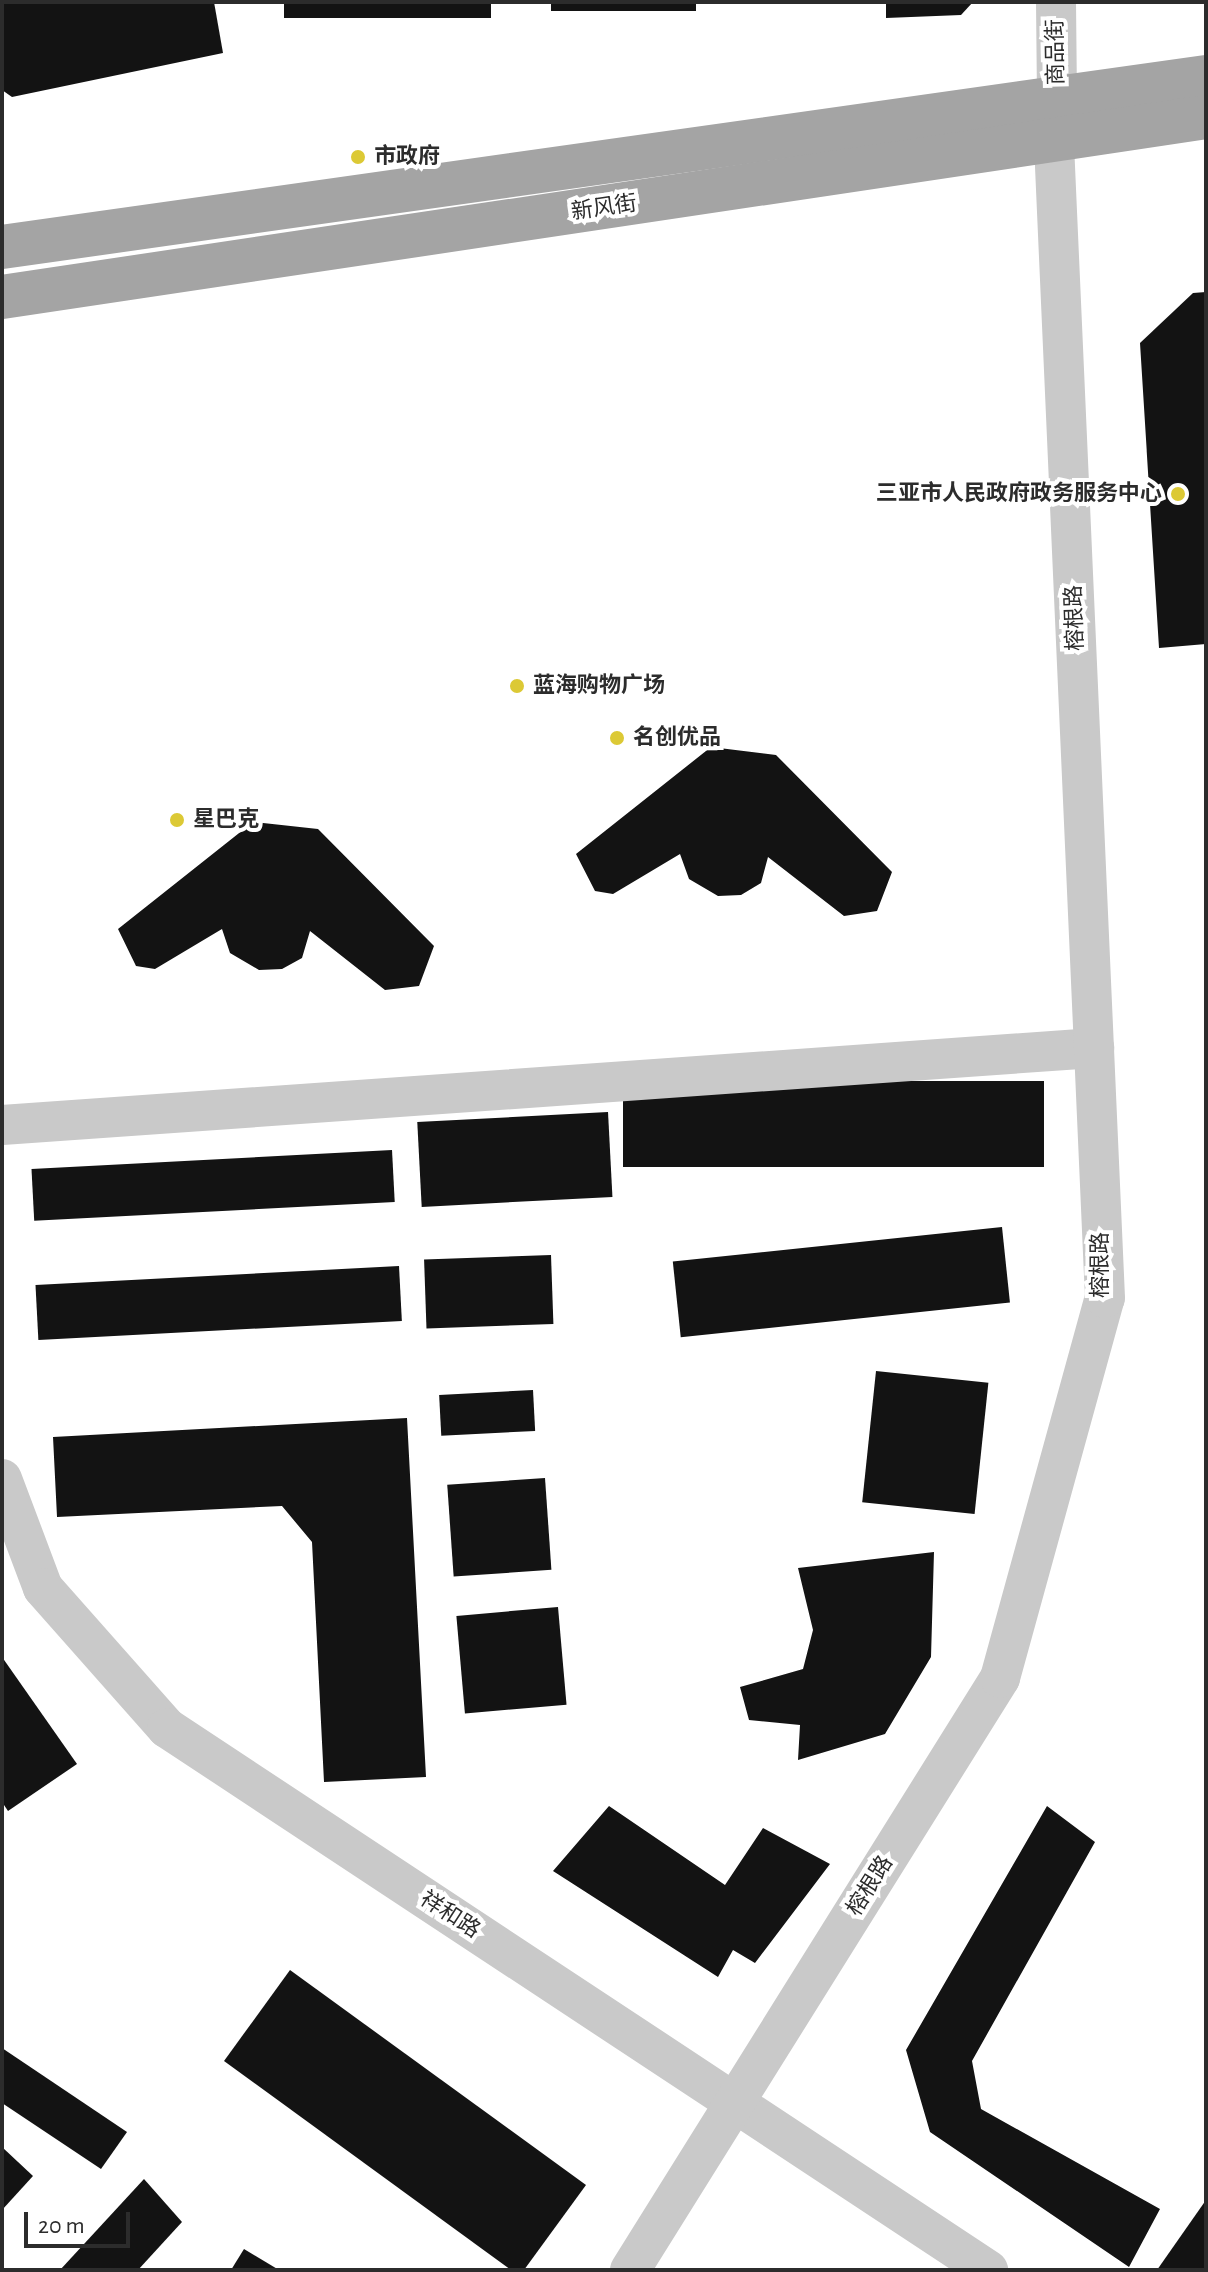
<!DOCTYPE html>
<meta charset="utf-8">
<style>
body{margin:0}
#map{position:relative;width:1208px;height:2272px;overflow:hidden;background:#fff;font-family:"Alegreya Sans","Noto Sans SC",sans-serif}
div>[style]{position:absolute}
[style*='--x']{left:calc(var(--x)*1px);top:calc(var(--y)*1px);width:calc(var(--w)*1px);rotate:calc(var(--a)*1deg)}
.building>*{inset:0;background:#131313;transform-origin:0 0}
.minor>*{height:40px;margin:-20px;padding:0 20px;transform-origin:20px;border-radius:20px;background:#c9c9c9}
.major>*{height:44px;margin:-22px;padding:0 22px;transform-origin:22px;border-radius:22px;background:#a4a4a4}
.dots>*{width:22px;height:22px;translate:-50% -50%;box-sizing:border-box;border:4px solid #fff;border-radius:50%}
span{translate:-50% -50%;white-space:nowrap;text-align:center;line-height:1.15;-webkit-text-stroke:8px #fff;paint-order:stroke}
.street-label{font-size:22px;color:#2c2c2c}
.poi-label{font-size:22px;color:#2c2c2c;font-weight:700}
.left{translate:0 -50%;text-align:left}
.right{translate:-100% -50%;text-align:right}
.frame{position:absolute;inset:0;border:4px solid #2c2c2c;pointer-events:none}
.scale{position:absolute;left:24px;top:2212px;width:106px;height:36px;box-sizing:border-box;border:4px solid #2c2c2c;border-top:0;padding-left:10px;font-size:24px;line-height:28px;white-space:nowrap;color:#2c2c2c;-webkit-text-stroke:6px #fff;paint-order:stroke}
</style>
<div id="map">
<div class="building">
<div style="clip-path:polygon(2px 2px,214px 2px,223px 53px,12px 97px,2px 90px)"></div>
<div style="left:284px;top:2px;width:207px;height:16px"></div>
<div style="left:551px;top:2px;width:145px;height:9px"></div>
<div style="clip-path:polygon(886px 2px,973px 2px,961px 15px,886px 18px)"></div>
<div style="clip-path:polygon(1206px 292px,1206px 644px,1159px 648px,1140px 343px,1193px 293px)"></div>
<div style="clip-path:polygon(711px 747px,776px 755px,892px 872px,877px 911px,844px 916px,768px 857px,761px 883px,741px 895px,718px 896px,689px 879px,680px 854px,613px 894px,595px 891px,576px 854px)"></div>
<div style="clip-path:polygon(253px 822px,318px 829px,434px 946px,419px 986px,385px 990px,310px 931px,302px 958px,282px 969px,259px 970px,230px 953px,222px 929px,155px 969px,136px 966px,118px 929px)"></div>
<div style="left:1044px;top:1081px;width:86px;height:421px;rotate:90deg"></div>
<div style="left:608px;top:1112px;width:85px;height:191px;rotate:87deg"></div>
<div style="left:392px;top:1150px;width:52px;height:361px;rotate:87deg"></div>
<div style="left:1002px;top:1227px;width:76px;height:331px;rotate:84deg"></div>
<div style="left:551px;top:1255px;width:69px;height:127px;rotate:88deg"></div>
<div style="left:399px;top:1266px;width:55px;height:364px;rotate:87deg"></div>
<div style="left:876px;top:1371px;width:113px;height:132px;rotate:6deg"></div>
<div style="left:533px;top:1390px;width:41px;height:94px;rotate:87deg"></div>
<div style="clip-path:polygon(407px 1418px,426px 1777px,324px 1782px,312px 1542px,282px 1506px,57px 1517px,53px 1437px)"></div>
<div style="left:545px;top:1478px;width:92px;height:98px;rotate:86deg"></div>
<div style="clip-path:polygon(934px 1552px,931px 1657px,885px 1734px,798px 1760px,800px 1725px,749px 1720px,740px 1687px,803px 1669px,813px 1630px,798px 1568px)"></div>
<div style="left:558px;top:1607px;width:98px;height:102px;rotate:85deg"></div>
<div style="clip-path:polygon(2px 1657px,77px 1764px,8px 1811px,2px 1802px)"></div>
<div style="clip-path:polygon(609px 1806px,725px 1885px,763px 1828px,830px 1864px,755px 1963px,733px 1950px,718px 1977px,553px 1871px)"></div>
<div style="clip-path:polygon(1047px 1806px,1095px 1842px,972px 2061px,981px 2109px,1160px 2209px,1129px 2267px,930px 2132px,906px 2050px)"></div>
<div style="clip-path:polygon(290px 1970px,586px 2185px,524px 2270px,511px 2270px,224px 2061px)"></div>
<div style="clip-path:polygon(2px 2048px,127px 2132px,101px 2169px,2px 2103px)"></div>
<div style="clip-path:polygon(2px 2147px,33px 2176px,2px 2210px)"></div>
<div style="clip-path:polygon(144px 2179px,182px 2222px,138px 2270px,60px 2270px)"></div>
<div style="clip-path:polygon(1206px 2200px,1206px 2270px,1157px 2270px)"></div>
<div style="clip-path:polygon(244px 2249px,279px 2270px,231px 2270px)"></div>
</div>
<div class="minor">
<div style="--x:1056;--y:2;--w:101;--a:89.4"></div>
<div style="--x:2;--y:1125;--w:1095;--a:-4.03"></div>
<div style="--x:2;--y:1479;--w:116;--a:69.4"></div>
<div style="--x:43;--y:1588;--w:187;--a:48.5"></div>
<div style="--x:167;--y:1728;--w:984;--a:33.43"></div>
<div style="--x:630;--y:2270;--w:698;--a:-57.99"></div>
<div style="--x:1000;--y:1678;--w:394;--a:-74.6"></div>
<div style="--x:1105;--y:1298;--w:1157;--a:-92.53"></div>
</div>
<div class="major">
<div style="--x:2;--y:247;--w:1216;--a:-8.04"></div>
<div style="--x:2;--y:297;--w:1217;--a:-8.5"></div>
</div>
<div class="dots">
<div style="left:358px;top:157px;background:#dcc935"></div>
<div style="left:1178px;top:494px;background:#dcc935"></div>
<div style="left:517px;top:686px;background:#dcc935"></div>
<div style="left:617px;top:738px;background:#dcc935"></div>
<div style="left:177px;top:820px;background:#dcc935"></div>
</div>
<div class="street-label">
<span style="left:1056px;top:52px;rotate:-91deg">商品街</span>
<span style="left:604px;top:208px;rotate:-8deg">新风街</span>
<span style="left:1075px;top:618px;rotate:-92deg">榕根路</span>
<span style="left:1101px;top:1265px;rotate:-90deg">榕根路</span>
<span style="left:870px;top:1886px;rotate:-58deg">榕根路</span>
<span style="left:450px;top:1915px;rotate:33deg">祥和路</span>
</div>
<div class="poi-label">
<span class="left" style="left:374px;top:157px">市政府</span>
<span class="right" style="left:1162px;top:494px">三亚市人民政府政务服务中心</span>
<span class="left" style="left:533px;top:686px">蓝海购物广场</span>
<span class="left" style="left:633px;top:738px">名创优品</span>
<span class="left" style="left:193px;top:820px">星巴克</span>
</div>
<div class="frame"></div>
<div class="scale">20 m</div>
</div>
